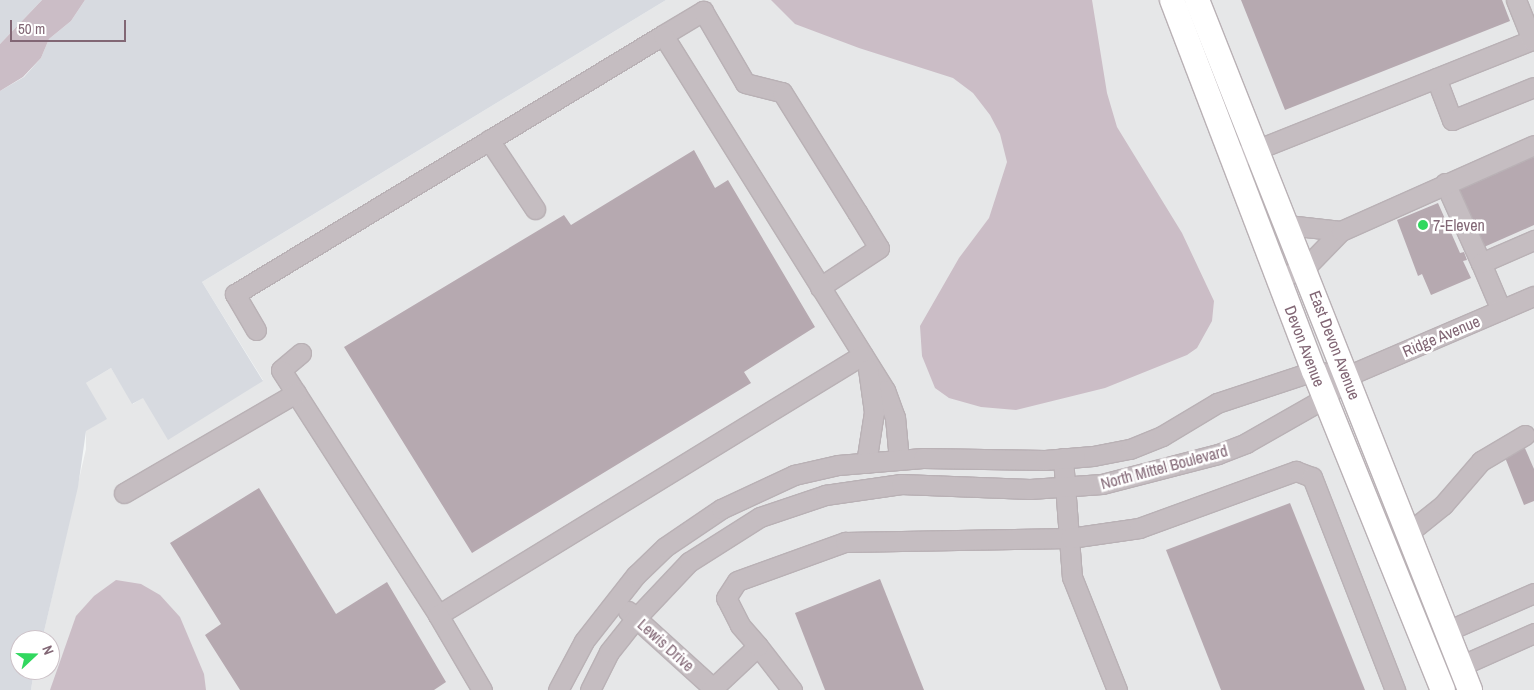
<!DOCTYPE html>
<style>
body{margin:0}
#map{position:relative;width:1534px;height:690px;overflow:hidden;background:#f3f6f6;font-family:"Archivo Narrow",sans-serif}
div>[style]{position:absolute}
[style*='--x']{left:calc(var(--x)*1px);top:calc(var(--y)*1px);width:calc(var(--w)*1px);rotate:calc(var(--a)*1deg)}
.built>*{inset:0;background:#e6e7e8}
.green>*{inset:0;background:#d7dae0}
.water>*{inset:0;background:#cbbdc6}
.building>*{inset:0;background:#b6a9b0}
.roads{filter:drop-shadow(1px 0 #b9b1b5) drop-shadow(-1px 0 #b9b1b5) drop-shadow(0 1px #b9b1b5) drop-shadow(0 -1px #b9b1b5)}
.minor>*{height:19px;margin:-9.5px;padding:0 9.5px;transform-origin:9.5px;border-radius:9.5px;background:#c5bdc1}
.major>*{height:24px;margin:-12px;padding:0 12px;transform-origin:12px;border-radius:12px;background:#fff}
.dots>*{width:14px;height:14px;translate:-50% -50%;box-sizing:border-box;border:2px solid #fff;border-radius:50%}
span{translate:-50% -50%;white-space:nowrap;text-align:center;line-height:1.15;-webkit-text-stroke:5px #fff;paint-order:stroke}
.poi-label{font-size:16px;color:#826775}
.left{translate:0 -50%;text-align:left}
.street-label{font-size:16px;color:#826775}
.north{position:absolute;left:10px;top:630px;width:50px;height:50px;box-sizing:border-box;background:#fff;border:1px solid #cdc2c8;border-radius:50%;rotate:69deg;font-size:14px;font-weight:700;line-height:20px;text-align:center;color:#826775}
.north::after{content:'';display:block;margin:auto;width:18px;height:22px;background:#31d85f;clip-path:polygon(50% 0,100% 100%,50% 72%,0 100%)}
.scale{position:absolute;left:10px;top:20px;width:116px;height:22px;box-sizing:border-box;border:2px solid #826775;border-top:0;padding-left:6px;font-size:15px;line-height:18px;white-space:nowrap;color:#826775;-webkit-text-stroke:4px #fff;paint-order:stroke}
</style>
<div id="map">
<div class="built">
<div style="clip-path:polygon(666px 0,1534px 0,1534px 690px,31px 690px,34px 670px,50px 670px,50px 640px,42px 640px,86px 449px,86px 383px,111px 368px,133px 404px,142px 398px,263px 380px,202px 282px)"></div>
</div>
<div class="green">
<div style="clip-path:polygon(0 0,42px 0,0 44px)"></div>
<div style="clip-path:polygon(85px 0,666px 0,202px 282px,263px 381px,168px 440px,143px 398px,132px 404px,111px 368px,86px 383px,107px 419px,86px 431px,78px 487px,42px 640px,20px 640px,20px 670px,34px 670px,31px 690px,0 690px,0 91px,24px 77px,41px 58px,49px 39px,71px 21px)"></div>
</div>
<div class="water">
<div style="clip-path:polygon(42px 0,85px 0,71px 21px,49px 39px,41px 58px,23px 77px,0 91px,0 44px)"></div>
<div style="clip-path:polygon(771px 0,1092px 0,1107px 93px,1117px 127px,1182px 233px,1214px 301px,1212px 321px,1197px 348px,1187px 355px,1105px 388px,1016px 410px,981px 407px,949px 398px,935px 388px,922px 356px,920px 326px,959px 258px,989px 218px,1007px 162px,1000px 134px,990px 115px,973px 93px,953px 78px,859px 48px,795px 24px)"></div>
<div style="clip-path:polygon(116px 580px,141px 584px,160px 595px,180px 617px,204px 674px,206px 690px,50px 690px,76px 616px,94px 596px)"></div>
</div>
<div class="building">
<div style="clip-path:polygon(1241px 0,1502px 0,1510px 21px,1285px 110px)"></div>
<div style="clip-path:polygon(694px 150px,715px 188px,728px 180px,815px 327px,744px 372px,751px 383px,472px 553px,344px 347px,564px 215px,571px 225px)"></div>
<div style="clip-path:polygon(1534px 157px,1534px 225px,1484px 247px,1458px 188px)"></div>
<div style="clip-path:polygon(1438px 203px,1460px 253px,1464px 252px,1467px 260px,1463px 261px,1471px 278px,1431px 295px,1422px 274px,1418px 276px,1397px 220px)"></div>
<div style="clip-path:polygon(1524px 446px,1534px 469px,1534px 501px,1524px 505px,1504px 455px)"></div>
<div style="clip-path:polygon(259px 488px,336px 614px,387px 582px,446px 682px,434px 690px,240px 690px,205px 635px,221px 624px,170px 543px)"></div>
<div style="clip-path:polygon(1290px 503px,1365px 690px,1221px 690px,1166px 550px)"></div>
<div style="clip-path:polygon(880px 579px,924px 690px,825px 690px,795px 613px)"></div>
</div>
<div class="roads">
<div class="minor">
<div style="--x:663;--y:35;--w:47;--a:-31"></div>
<div style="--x:703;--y:11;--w:83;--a:59.7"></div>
<div style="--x:745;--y:83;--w:38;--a:14"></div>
<div style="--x:782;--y:92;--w:142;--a:58"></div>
<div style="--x:857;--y:212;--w:42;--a:58.6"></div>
<div style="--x:879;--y:248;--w:71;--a:146.5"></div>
<div style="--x:1436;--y:78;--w:45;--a:69.1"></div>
<div style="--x:1452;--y:120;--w:88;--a:-21.9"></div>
<div style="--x:489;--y:140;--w:83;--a:56.3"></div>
<div style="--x:1233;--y:159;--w:322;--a:-21.7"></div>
<div style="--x:1532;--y:40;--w:43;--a:-111.8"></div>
<div style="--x:1445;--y:183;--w:88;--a:65.8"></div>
<div style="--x:1287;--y:225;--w:54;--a:6.3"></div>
<div style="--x:1280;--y:278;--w:27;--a:-22"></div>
<div style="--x:1305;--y:268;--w:52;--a:-45.8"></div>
<div style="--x:1341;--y:231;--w:211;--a:-24"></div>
<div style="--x:1501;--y:310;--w:51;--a:-113.1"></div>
<div style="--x:1481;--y:263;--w:58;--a:-23.5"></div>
<div style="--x:256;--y:330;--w:42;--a:-120.3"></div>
<div style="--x:235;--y:294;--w:500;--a:-31.18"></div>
<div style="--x:663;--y:35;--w:419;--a:58"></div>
<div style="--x:885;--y:390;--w:29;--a:70"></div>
<div style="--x:895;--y:417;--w:43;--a:84.7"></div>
<div style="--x:301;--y:353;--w:26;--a:140"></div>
<div style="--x:281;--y:370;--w:291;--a:57.3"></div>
<div style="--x:438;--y:615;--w:498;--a:-31.5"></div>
<div style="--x:1063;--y:458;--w:119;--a:85.7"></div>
<div style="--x:1072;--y:577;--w:122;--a:68.3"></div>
<div style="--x:866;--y:463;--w:52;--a:-81.1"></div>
<div style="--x:874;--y:412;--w:43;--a:-97.9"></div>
<div style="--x:124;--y:493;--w:199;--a:-30.2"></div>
<div style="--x:1408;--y:533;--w:45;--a:-38.7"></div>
<div style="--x:1443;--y:505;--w:58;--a:-49.2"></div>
<div style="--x:1481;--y:461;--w:51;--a:-30.6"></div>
<div style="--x:628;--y:611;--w:118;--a:42.2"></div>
<div style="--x:438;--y:615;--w:87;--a:59.6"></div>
<div style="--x:1447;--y:631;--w:95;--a:-23.6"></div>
<div style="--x:758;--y:646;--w:56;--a:52.3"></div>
<div style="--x:1460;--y:666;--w:81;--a:-24"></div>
<div style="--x:558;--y:690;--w:55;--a:-62"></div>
<div style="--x:584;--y:641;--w:84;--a:-51.8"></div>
<div style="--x:636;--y:575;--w:40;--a:-44"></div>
<div style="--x:665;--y:547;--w:68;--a:-34.2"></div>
<div style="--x:721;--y:509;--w:81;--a:-25"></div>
<div style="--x:794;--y:475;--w:45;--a:-12.8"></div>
<div style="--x:838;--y:465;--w:85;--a:-4.7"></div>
<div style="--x:923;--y:458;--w:122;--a:0.9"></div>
<div style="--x:1045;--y:460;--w:48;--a:-4.8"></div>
<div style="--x:1093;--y:456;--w:38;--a:-11"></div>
<div style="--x:1130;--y:449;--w:35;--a:-22"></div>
<div style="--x:1162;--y:436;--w:64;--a:-31"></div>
<div style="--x:1217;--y:403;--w:102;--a:-18.3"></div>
<div style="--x:1314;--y:371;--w:33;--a:9"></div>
<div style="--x:590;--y:690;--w:42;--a:-63.4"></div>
<div style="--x:609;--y:652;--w:43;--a:-51.5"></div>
<div style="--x:636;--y:618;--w:77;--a:-46.6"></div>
<div style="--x:689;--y:562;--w:84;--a:-32.4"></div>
<div style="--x:760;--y:517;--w:69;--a:-18.7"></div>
<div style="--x:825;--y:495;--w:77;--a:-8.2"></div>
<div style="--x:901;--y:484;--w:129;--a:2.2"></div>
<div style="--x:1030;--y:489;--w:72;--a:-4"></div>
<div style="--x:1102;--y:484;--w:120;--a:-14.5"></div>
<div style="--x:1218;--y:454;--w:30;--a:-21"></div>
<div style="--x:1246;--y:443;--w:91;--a:-29.7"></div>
<div style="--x:1325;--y:398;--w:31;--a:-45"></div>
<div style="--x:1347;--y:376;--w:203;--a:-23.2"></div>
<div style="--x:711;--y:690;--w:64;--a:-43.1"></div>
<div style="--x:758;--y:646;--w:28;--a:-131"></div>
<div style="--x:740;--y:625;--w:30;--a:-117"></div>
<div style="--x:726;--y:598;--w:20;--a:-57"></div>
<div style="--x:737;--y:581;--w:115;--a:-19.9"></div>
<div style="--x:845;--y:542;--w:225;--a:-1"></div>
<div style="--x:1070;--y:538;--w:70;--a:-8.2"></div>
<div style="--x:1139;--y:528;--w:167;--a:-20"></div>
<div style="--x:1296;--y:471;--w:17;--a:21"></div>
<div style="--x:1312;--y:477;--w:229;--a:68.7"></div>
</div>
<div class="major">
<div style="--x:1172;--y:0;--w:397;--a:69.1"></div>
<div style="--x:1314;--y:371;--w:344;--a:68"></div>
<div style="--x:1197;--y:0;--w:742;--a:68.41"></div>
</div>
</div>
<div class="dots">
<div style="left:1423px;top:225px;background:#31d85f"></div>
</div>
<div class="poi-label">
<span class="left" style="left:1433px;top:225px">7-Eleven</span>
</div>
<div class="street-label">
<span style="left:1441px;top:336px;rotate:-23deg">Ridge Avenue</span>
<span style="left:1335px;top:345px;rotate:69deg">East Devon Avenue</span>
<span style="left:1305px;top:346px;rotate:69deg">Devon Avenue</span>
<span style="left:1164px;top:467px;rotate:-15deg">North Mittel Boulevard</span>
<span style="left:666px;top:645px;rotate:42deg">Lewis Drive</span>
</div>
<div class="north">N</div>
<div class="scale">50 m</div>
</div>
